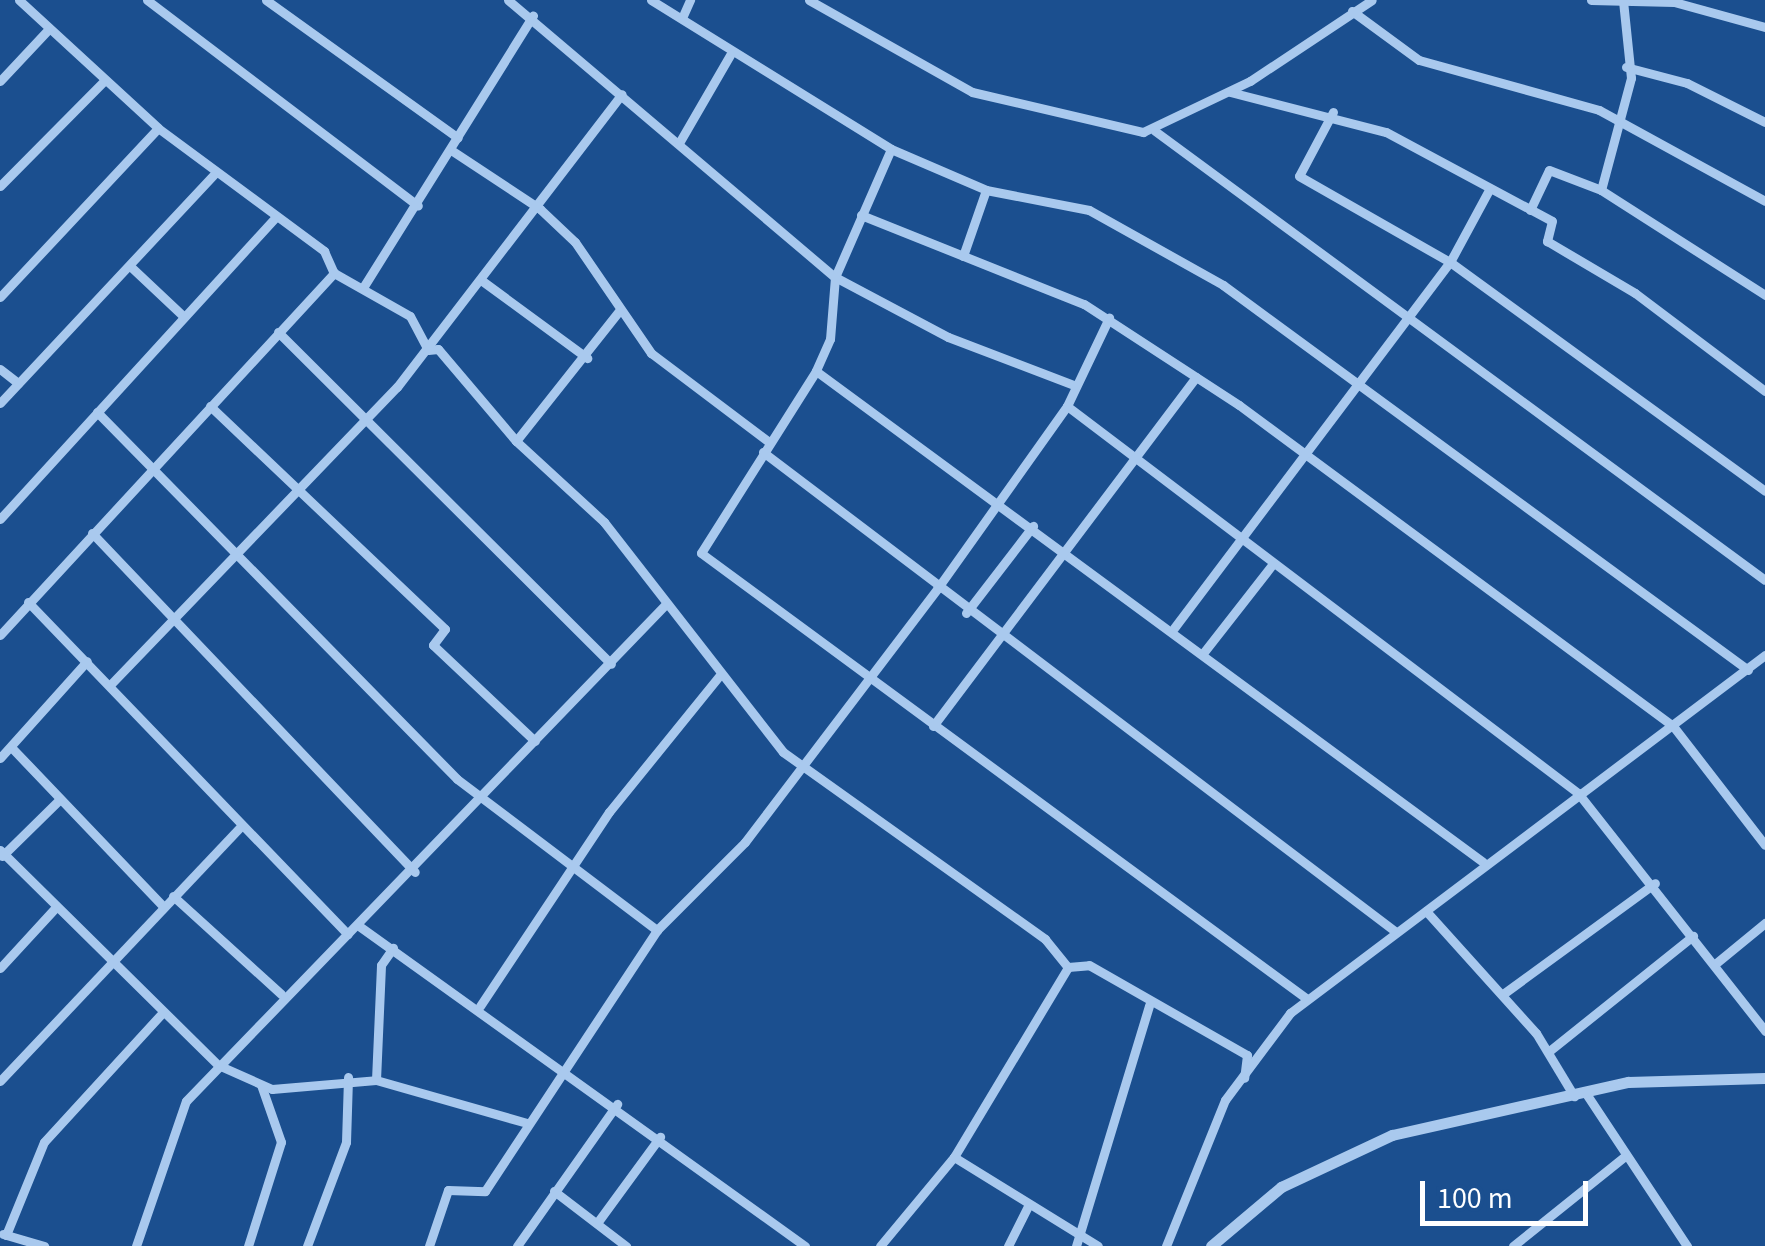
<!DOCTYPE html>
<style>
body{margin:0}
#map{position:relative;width:1765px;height:1246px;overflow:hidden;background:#1b4f8f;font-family:"Source Sans 3",sans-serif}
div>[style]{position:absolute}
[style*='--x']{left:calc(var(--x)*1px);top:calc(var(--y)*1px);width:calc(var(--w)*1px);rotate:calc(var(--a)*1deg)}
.minor>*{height:9px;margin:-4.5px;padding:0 4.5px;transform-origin:4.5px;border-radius:4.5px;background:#a9c9ee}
.tertiary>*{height:11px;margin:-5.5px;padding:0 5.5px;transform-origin:5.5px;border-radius:5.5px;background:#a9c9ee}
span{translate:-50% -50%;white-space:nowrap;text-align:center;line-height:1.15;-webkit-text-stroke:8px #1b4f8f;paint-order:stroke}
.scale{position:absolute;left:1420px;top:1181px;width:168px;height:45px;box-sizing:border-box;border:5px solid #fff;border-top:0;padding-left:12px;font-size:30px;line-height:35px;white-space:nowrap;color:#fff;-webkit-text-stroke:8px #1b4f8f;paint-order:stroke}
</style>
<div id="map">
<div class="minor">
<div style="--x:19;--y:0;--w:189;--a:42.6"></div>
<div style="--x:158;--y:128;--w:207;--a:36.5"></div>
<div style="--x:324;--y:251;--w:24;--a:66"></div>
<div style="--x:334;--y:273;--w:87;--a:29.5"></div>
<div style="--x:410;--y:316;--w:38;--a:62"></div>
<div style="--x:428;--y:350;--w:10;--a:-6"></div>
<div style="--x:438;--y:349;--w:121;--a:49.7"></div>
<div style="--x:516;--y:441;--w:120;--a:42.6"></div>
<div style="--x:604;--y:522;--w:291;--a:52.1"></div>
<div style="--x:783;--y:752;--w:322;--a:35.5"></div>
<div style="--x:1045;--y:939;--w:36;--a:51"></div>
<div style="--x:1068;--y:967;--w:21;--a:-5"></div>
<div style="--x:1089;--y:965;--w:182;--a:29.7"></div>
<div style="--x:1247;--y:1055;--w:23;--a:97"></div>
<div style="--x:147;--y:0;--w:340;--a:37.2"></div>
<div style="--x:266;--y:0;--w:236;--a:35.7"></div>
<div style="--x:508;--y:0;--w:429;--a:40.3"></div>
<div style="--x:835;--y:277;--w:128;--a:28"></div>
<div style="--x:948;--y:337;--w:137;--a:20.9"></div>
<div style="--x:651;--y:0;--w:282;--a:31.8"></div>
<div style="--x:891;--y:149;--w:103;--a:23.3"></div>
<div style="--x:986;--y:190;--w:105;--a:11"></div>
<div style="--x:1089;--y:210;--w:154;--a:29.2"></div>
<div style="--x:1223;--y:285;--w:651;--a:36.25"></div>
<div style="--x:809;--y:0;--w:187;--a:29.4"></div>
<div style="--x:972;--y:92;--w:176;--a:13.2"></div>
<div style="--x:1143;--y:132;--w:119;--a:-25.5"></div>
<div style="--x:1250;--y:81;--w:146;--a:-33.6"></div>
<div style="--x:1591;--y:0;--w:83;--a:1.4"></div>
<div style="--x:1674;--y:2;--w:94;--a:15.4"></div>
<div style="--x:1352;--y:11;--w:83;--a:36.2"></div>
<div style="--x:1419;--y:60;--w:187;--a:15.5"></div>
<div style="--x:1599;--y:110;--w:189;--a:28.7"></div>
<div style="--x:682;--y:18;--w:20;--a:-66"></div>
<div style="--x:1626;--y:67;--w:63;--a:14.7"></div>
<div style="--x:1687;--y:83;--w:87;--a:26.6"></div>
<div style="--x:0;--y:81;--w:69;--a:-46.8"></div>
<div style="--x:1230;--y:92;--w:161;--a:14.4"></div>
<div style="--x:1386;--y:132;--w:188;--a:28.2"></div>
<div style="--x:1552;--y:221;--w:21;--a:104"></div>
<div style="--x:1547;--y:241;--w:102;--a:30.6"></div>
<div style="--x:1635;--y:293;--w:163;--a:37"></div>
<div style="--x:1333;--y:112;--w:72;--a:118"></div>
<div style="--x:1299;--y:176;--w:174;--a:29.7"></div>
<div style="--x:1450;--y:262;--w:389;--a:36"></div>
<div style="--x:1155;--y:131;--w:757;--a:36.36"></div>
<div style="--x:679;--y:143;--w:102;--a:-59.9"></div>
<div style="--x:891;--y:149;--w:140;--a:113.6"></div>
<div style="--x:835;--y:277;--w:62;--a:94.6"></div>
<div style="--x:830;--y:339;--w:35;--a:114"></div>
<div style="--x:816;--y:371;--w:215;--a:122.3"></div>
<div style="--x:701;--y:553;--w:752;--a:36.35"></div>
<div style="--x:451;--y:150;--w:107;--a:33.5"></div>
<div style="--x:540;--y:209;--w:48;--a:43.3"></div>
<div style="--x:575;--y:242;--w:135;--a:55.6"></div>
<div style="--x:651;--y:353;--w:148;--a:37"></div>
<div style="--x:0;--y:186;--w:149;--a:-45.3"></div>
<div style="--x:1601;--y:190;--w:116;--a:-75"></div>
<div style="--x:1631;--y:78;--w:78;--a:-95.9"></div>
<div style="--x:1530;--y:210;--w:44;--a:-64.6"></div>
<div style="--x:1549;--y:170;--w:56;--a:21"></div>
<div style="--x:1601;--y:190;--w:195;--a:32.6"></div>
<div style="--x:861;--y:215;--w:240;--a:21.8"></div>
<div style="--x:1084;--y:304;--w:185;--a:33.1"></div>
<div style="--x:1239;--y:405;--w:540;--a:36.49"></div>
<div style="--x:1673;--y:726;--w:150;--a:52.3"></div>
<div style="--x:963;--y:256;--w:70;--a:-70.8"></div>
<div style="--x:130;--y:266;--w:73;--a:43.3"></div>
<div style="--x:481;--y:280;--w:132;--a:36.3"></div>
<div style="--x:364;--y:286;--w:319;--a:-58"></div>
<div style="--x:0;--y:297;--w:231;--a:-46.9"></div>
<div style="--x:278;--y:332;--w:470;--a:44.9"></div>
<div style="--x:0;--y:369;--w:23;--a:38"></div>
<div style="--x:816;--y:371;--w:828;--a:36.36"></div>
<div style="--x:0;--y:403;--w:315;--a:-46.9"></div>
<div style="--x:210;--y:406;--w:324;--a:43.5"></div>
<div style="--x:445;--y:629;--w:20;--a:127"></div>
<div style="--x:433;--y:645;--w:140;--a:43.3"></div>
<div style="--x:1067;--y:406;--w:641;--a:37.14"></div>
<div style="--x:1578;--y:793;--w:303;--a:51.8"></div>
<div style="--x:97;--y:412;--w:514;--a:45.55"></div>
<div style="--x:457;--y:779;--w:251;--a:37.1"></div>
<div style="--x:516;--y:441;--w:166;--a:-51.6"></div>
<div style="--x:763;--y:452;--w:794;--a:37.17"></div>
<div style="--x:0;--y:519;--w:409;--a:-47.6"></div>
<div style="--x:92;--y:533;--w:468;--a:46.4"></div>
<div style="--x:28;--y:602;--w:461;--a:46.1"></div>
<div style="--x:966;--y:613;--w:110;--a:-52.4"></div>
<div style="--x:1174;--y:628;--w:458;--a:-53"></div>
<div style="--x:1450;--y:262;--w:82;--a:-61.6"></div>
<div style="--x:0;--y:635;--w:493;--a:-47.3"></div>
<div style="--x:1204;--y:652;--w:110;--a:-52"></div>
<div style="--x:110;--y:685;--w:414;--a:-46.1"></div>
<div style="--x:397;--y:387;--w:369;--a:-52.5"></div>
<div style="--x:933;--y:726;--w:437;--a:-53"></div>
<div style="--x:11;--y:747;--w:221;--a:46.3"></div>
<div style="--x:0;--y:758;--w:130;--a:-48.1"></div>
<div style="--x:0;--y:850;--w:306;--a:44.6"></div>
<div style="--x:218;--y:1065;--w:59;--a:24"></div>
<div style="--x:272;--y:1089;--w:104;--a:-4.9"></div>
<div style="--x:376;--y:1080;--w:157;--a:15.9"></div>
<div style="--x:2;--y:856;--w:80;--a:-44.5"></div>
<div style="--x:173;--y:896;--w:146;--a:42.2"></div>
<div style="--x:1426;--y:911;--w:164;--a:48"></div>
<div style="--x:1536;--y:1033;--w:74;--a:58.9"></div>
<div style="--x:359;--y:926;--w:549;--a:35.66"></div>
<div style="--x:1715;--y:964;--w:65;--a:-39.4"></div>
<div style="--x:0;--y:968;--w:83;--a:-47.4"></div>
<div style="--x:1503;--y:994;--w:188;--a:-36.1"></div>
<div style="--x:480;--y:1006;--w:233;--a:-56.4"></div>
<div style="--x:609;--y:812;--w:175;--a:-51"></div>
<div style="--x:1548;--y:1052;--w:186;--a:-38.7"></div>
<div style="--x:376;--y:1080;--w:115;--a:-87.5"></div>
<div style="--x:381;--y:965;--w:21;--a:-55"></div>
<div style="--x:0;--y:1081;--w:352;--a:-46.6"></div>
<div style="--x:1585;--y:1092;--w:185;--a:56.5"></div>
<div style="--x:954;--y:1157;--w:169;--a:31.7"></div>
<div style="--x:554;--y:1191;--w:91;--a:37.4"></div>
<div style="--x:597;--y:1223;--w:107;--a:-53.8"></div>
<div style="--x:3;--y:1234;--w:43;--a:16.3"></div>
<div style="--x:6;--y:1235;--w:100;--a:-67.8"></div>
<div style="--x:44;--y:1142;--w:175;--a:-47.5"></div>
<div style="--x:136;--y:1246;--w:153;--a:-71"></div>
<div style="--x:186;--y:1101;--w:691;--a:-46"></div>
<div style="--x:248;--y:1246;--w:109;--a:-72.4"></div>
<div style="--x:281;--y:1142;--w:60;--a:-109.3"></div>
<div style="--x:307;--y:1246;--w:111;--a:-69.4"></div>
<div style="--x:346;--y:1142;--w:65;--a:-88.2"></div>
<div style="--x:429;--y:1246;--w:59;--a:-71.3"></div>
<div style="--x:448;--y:1190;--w:37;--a:2"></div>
<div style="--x:485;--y:1191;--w:313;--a:-56.6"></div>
<div style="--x:657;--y:930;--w:124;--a:-45"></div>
<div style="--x:745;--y:842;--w:318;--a:-52.8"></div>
<div style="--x:937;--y:589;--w:224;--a:-54.6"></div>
<div style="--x:1067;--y:406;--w:98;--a:-64.5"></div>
<div style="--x:517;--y:1246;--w:174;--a:-54.8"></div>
<div style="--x:880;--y:1246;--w:116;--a:-50.3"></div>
<div style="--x:954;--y:1157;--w:222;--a:-59"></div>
<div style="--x:1008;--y:1246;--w:47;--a:-63.4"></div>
<div style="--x:1076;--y:1246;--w:252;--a:-73.1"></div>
<div style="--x:1166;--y:1246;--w:157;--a:-68"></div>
<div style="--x:1225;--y:1100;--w:109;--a:-53.2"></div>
<div style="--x:1290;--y:1013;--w:595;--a:-37"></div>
<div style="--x:1513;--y:1246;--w:145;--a:-38.8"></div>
</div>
<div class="tertiary">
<div style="--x:1211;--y:1246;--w:92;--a:-40.1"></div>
<div style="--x:1281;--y:1187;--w:123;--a:-25.1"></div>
<div style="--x:1392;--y:1135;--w:242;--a:-12.7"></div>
<div style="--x:1628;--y:1082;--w:137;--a:-1.7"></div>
</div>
<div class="scale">100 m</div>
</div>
